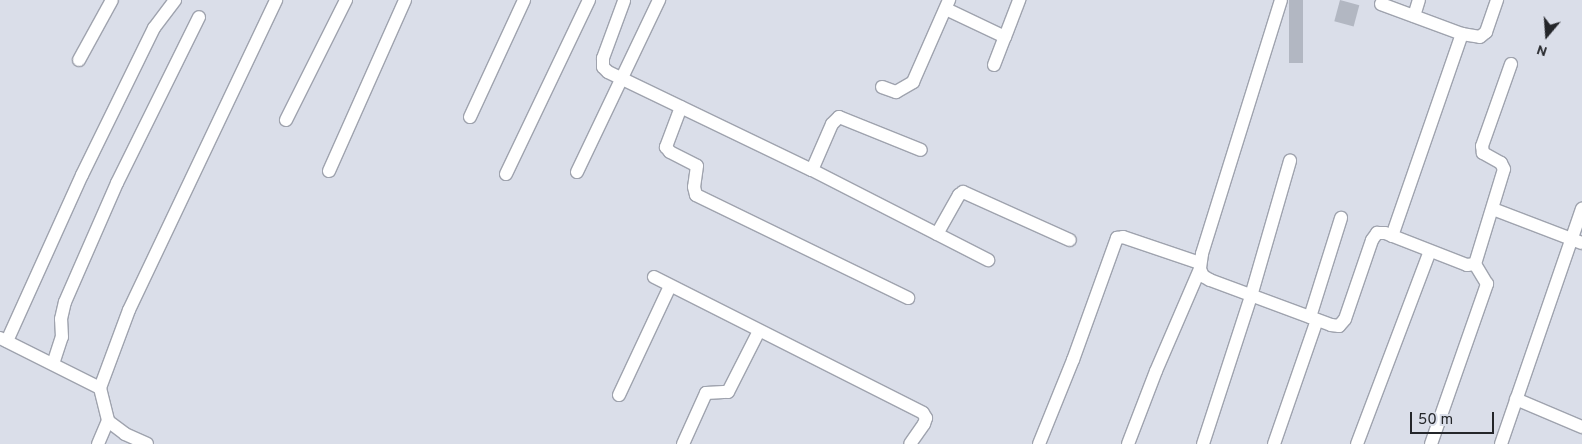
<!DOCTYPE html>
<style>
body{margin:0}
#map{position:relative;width:1582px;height:444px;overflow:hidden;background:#dadee9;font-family:Overpass,sans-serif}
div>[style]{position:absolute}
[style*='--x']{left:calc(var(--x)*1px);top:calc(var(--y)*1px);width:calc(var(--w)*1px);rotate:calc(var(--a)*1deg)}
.building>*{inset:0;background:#b2b7c2;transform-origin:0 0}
.roads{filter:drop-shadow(1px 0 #9fa3ae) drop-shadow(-1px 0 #9fa3ae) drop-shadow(0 1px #9fa3ae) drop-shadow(0 -1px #9fa3ae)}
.minor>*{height:12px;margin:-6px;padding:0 6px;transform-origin:6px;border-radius:6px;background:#fff}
span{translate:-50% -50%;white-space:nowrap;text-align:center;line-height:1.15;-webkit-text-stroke:5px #dadee9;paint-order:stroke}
.north{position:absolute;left:1522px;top:10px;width:50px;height:50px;-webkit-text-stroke:4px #dadee9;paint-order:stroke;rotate:198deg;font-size:14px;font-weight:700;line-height:20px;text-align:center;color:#24262a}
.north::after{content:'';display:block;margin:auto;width:18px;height:22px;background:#24262a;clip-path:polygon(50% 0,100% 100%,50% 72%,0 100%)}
.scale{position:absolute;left:1410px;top:412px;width:84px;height:22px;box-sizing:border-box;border:2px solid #24262a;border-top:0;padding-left:6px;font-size:15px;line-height:18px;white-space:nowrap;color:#24262a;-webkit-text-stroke:4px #dadee9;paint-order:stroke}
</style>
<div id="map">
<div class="building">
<div style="left:1289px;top:0;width:14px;height:63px"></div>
<div style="left:1340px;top:0;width:20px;height:22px;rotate:15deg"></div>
</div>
<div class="roads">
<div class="minor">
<div style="--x:1281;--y:0;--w:266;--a:107.3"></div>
<div style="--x:1202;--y:254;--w:15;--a:98"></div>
<div style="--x:1200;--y:269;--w:8;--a:67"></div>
<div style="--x:1203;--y:276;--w:8;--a:30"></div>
<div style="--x:1210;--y:280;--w:129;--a:20.4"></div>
<div style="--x:1331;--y:325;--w:8;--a:7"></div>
<div style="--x:1339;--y:326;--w:9;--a:-49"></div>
<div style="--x:1345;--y:319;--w:83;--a:-71.1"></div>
<div style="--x:1372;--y:240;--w:9;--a:-54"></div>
<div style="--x:1377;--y:233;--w:8;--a:0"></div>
<div style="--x:1385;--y:233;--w:88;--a:21.3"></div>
<div style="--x:1467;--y:265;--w:8;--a:-7"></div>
<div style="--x:1475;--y:264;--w:99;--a:-73"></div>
<div style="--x:1504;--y:169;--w:7;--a:-117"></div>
<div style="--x:1501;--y:163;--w:21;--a:-151"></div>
<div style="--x:1483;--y:153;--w:7;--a:-98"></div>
<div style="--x:1482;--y:146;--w:87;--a:-70.5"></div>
<div style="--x:624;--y:1;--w:61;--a:110.2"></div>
<div style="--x:603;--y:58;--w:9;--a:90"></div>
<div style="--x:603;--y:67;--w:7;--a:45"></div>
<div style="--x:608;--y:72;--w:226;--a:25.7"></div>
<div style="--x:812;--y:170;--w:198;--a:27.1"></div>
<div style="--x:1381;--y:4;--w:86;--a:20.3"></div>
<div style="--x:1462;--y:34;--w:18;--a:9"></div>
<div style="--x:1480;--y:37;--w:8;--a:-40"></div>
<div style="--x:1486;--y:32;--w:34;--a:-71"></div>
<div style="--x:946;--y:9;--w:65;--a:25.4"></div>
<div style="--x:1005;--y:37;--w:40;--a:-69"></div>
<div style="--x:1414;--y:16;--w:17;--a:-73"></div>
<div style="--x:79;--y:60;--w:68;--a:-61.2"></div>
<div style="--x:994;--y:65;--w:30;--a:-69"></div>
<div style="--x:882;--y:87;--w:15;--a:20"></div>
<div style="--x:896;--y:92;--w:20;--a:-30"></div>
<div style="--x:913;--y:82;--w:90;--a:-66.3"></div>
<div style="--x:681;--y:107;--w:43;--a:110.6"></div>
<div style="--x:666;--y:147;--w:6;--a:51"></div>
<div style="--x:670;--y:152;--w:30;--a:27"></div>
<div style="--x:697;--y:166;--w:21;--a:98"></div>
<div style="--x:694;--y:187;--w:8;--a:76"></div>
<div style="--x:696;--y:195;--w:236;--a:25.9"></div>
<div style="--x:470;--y:117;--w:129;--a:-65.2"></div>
<div style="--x:286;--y:120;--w:134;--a:-63.4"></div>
<div style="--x:812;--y:170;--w:50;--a:-66.5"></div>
<div style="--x:832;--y:124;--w:10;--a:-45"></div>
<div style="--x:839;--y:117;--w:88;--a:21.9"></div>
<div style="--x:329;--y:171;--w:187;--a:-66"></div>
<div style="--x:577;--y:172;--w:191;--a:-64.5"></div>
<div style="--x:506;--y:174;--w:193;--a:-64.5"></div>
<div style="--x:1493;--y:209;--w:95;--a:20.9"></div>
<div style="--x:937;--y:234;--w:45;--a:-60.6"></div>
<div style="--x:959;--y:195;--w:5;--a:-37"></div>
<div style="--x:963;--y:192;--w:117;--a:24.2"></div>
<div style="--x:1392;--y:236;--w:214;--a:-70.9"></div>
<div style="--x:654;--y:277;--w:301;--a:26.8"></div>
<div style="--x:923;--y:413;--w:6;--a:59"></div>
<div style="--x:926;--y:418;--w:6;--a:108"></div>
<div style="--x:924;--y:424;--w:24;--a:125"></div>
<div style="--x:1310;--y:317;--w:104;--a:-72.6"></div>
<div style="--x:0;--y:338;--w:112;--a:26.6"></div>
<div style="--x:100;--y:388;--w:34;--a:76"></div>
<div style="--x:108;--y:421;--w:21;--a:37"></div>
<div style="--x:125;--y:434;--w:24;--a:24"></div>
<div style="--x:7;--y:341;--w:182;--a:-65.7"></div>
<div style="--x:82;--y:175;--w:164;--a:-63.9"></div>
<div style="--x:154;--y:28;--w:35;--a:-53"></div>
<div style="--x:53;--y:364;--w:28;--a:-72"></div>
<div style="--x:62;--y:337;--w:18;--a:-93"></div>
<div style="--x:61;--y:319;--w:17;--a:-77"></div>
<div style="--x:65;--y:302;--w:130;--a:-66.4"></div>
<div style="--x:117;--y:183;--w:185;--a:-63.7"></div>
<div style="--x:100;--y:388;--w:83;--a:-69.6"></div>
<div style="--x:129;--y:310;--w:343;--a:-64.6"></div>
<div style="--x:619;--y:395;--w:120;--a:-64.9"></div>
<div style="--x:1516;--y:399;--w:72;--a:23"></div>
<div style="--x:98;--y:444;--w:25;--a:-67"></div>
<div style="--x:683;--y:444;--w:56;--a:-65.7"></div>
<div style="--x:706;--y:393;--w:22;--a:-3"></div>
<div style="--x:728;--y:392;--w:68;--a:-63.1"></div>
<div style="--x:1039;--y:444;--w:91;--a:-68"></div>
<div style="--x:1073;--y:360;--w:130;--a:-70.2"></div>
<div style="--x:1117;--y:238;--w:6;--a:-9"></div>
<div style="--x:1123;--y:237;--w:81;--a:18.7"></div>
<div style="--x:1128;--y:444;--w:78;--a:-69"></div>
<div style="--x:1156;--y:371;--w:111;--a:-66.7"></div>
<div style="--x:1203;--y:444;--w:156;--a:-72"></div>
<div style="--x:1251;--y:296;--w:141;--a:-73.9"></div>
<div style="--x:1274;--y:444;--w:131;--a:-70.9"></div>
<div style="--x:1357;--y:444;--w:206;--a:-69.3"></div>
<div style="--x:1431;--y:444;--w:170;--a:-70.7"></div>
<div style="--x:1487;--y:284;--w:23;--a:-121"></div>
<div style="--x:1501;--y:444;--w:249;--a:-71"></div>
</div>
</div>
<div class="north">N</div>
<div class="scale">50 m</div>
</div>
